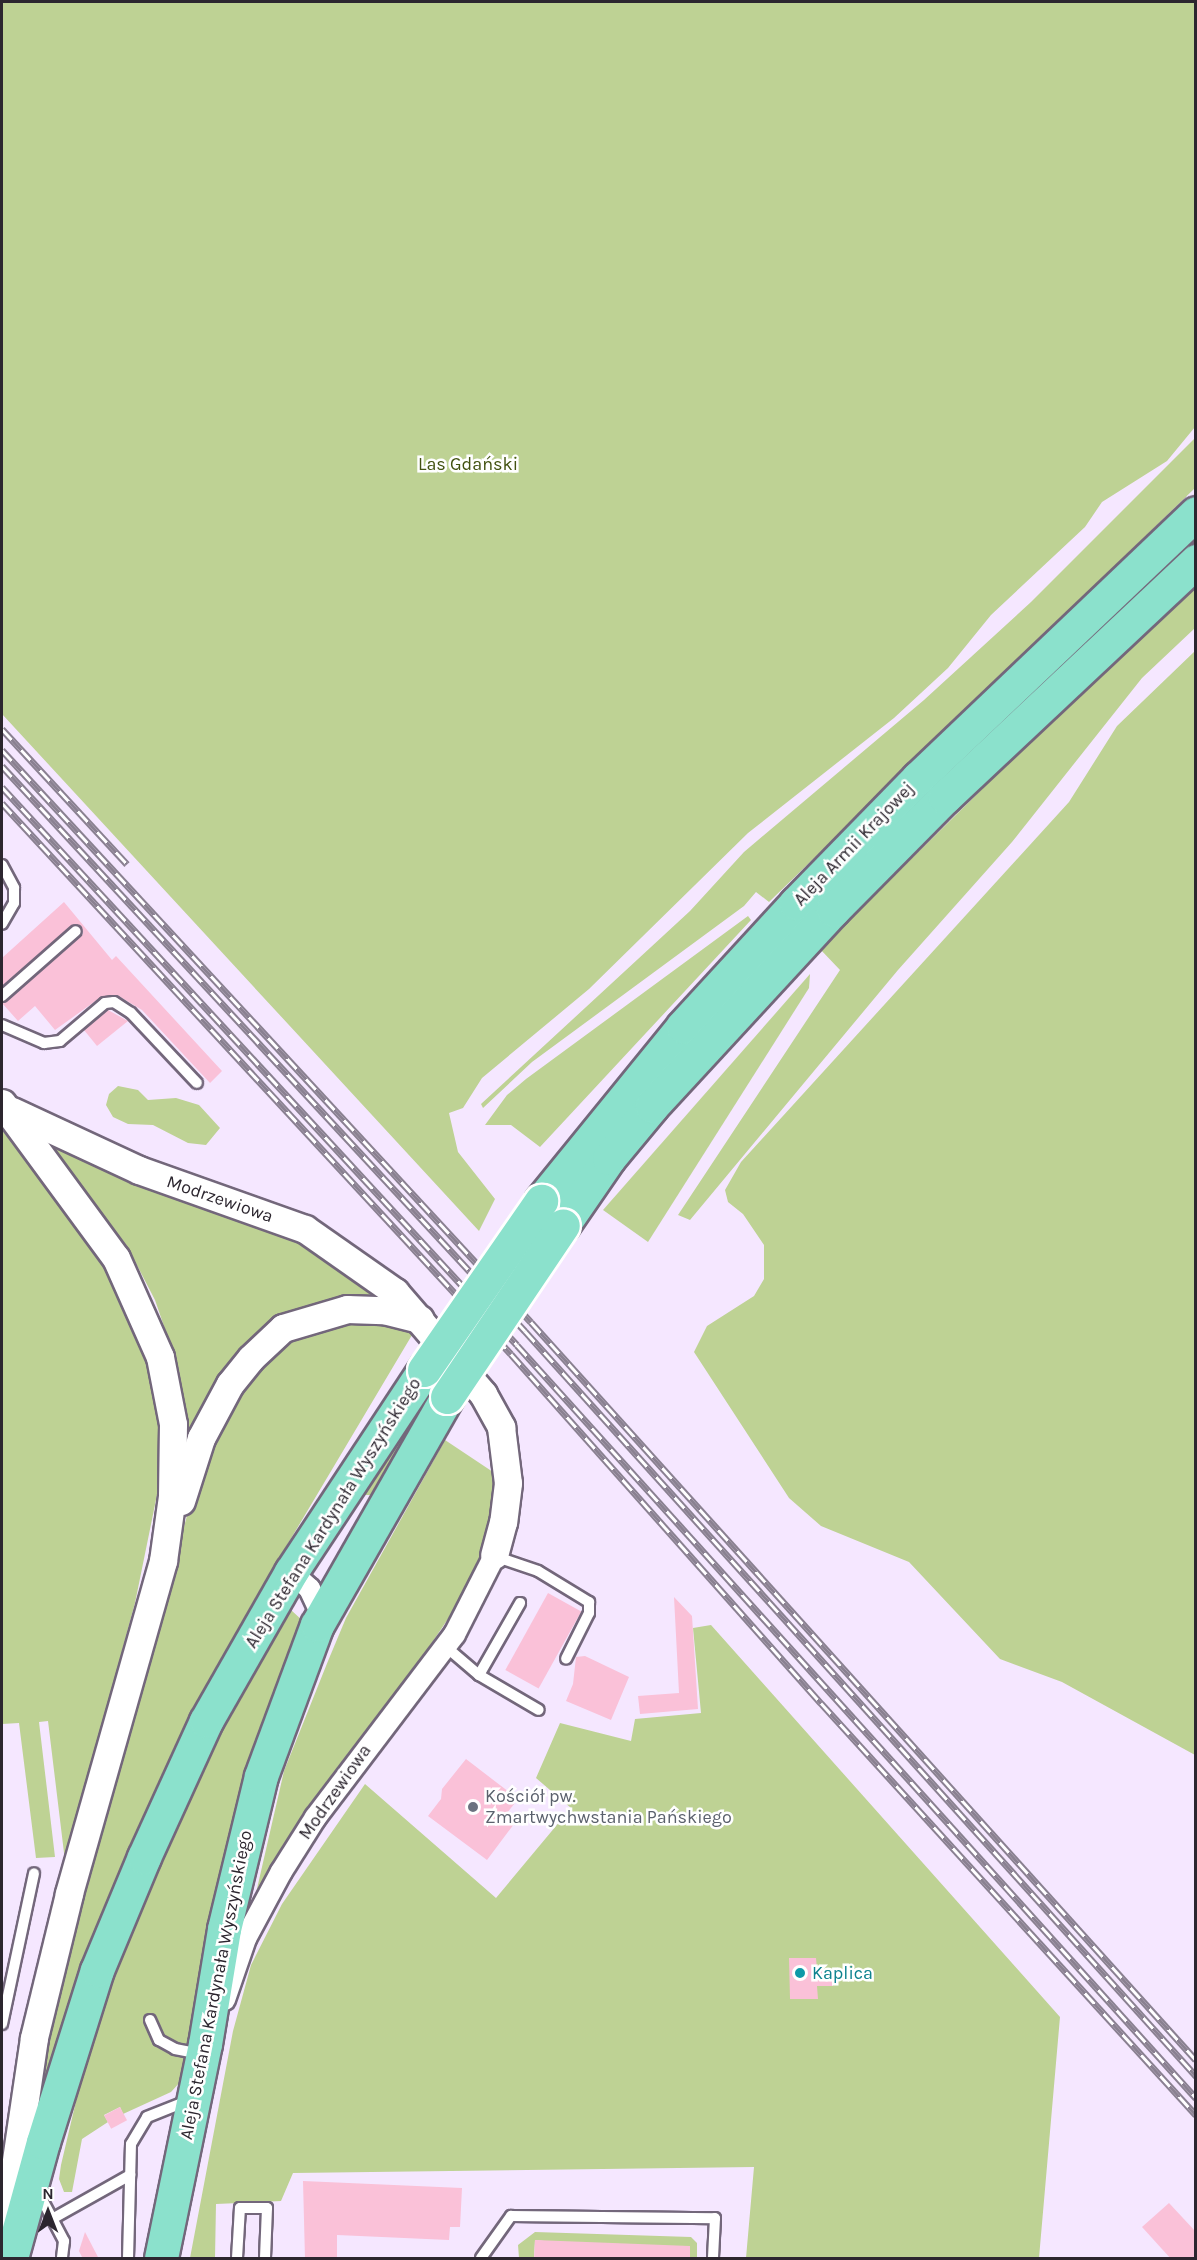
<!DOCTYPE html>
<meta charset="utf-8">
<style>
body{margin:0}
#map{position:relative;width:1197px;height:2260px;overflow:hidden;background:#f5e7ff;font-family:Karla,sans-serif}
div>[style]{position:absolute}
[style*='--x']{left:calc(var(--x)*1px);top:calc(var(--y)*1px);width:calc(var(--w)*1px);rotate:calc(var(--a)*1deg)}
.green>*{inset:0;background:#bed294}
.building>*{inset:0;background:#fac1d8;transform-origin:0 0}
.roads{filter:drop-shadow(2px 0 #73677b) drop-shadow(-2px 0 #73677b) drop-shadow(0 2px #73677b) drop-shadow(0 -2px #73677b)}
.service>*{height:10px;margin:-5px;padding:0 5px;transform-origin:5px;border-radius:5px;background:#fff}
.minor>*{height:21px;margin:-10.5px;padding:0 10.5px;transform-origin:10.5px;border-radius:10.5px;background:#fff}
.tertiary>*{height:27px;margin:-13.5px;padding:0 13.5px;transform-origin:13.5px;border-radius:13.5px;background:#fff}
.primary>*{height:33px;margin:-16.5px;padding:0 16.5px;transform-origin:16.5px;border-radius:16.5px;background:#8be1cc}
.rail>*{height:7px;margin-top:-3.5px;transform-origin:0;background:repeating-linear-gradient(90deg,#fff 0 14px,#8a8191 0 28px);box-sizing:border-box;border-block:2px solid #8a8191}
.bridges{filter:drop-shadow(2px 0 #fff) drop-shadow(-2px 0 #fff) drop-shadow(0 2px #fff) drop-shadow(0 -2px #fff)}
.primary-bridge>*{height:33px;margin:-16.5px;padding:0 16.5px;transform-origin:16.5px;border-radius:16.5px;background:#8be1cc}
.dots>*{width:16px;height:16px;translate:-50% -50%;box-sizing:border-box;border:3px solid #fff;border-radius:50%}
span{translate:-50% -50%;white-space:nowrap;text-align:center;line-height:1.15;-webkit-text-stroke:5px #fff;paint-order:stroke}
.park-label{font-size:18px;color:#425211}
.street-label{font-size:18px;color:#2c262f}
.worship-label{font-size:18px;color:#5b616d}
.left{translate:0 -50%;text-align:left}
.culture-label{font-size:18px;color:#0d838f}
.frame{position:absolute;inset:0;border:3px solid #2c262f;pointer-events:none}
.north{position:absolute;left:18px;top:2182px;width:60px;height:60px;-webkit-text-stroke:4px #fff;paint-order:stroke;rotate:0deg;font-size:16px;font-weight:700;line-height:24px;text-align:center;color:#2c262f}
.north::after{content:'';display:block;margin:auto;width:21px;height:27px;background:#2c262f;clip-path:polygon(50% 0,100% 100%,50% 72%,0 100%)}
</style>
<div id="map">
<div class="green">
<div style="clip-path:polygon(2px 2px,1195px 2px,1195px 427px,1167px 461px,1102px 502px,1085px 527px,991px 615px,948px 668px,894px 718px,748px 833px,589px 989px,482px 1078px,463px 1108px,449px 1113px,458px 1152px,495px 1199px,479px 1231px,2px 714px)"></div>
<div style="clip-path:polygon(1195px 438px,1195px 488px,769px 902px,756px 892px,744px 906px,532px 1062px,483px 1108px,481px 1104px,690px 911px,744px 852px,924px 700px,1031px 602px)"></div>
<div style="clip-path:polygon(1195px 579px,1195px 628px,1142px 678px,1012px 842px,898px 970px,690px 1220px,678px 1215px,840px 970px,820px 949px)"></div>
<div style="clip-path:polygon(1195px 651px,1195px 1755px,1062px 1682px,1000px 1659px,909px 1562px,821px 1526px,789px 1498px,694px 1352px,707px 1326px,754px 1296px,764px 1279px,764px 1245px,743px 1214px,728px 1202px,725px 1190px,741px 1162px,1069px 802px,1117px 726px)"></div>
<div style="clip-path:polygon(748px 916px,751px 920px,540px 1147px,511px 1125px,485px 1125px,507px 1095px,526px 1079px)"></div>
<div style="clip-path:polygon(810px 974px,809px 988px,648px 1242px,603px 1210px)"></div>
<div style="clip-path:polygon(118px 1086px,138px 1090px,148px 1100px,176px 1098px,199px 1105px,220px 1128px,206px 1145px,188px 1143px,153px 1125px,128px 1124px,113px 1117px,106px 1105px,109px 1094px)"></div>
<div style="clip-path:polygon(2px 1130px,100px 1252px,148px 1357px,161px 1415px,159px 1485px,135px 1603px,65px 1861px,48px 1721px,39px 1722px,55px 1857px,36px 1858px,19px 1723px,2px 1724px)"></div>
<div style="clip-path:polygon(36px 1131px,291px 1235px,390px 1303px,342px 1301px,310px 1305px,286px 1314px,258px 1333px,218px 1376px,189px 1444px,179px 1370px,155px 1300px,127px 1246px)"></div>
<div style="clip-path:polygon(360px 1321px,415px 1330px,249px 1609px,155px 1804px,32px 2158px,40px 2078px,57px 1996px,208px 1438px,245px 1374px,307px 1327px)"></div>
<div style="clip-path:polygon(418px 1408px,420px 1411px,372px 1495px,364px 1495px,360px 1491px)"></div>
<div style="clip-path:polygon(445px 1440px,496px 1474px,490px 1532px,467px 1591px,253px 1906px,284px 1771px,328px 1661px,346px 1618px)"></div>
<div style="clip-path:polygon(282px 1609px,291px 1610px,303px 1621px,181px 2081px,171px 2092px,123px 2114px,120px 2107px,104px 2115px,108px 2122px,82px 2139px,72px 2192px,64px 2192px,59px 2179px,61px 2165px,97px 2012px,204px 1754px)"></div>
<div style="clip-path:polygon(711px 1625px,1060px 2017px,1039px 2258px,746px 2258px,754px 2167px,293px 2173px,281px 2201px,216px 2204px,215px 2258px,190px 2258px,233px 2031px,251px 1965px,282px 1904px,365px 1784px,496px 1898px,571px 1808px,536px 1778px,560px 1723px,631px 1741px,635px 1719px,701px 1713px,693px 1628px)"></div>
<div style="clip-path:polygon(535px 2232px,691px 2237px,697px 2243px,697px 2258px,535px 2240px,534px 2258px,519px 2258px,518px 2245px)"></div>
</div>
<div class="building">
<div style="clip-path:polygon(64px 902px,112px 960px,116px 956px,222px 1071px,210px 1083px,142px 1010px,117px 995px,101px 997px,55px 1030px,35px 1006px,18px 1021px,2px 1003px,83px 934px,81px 926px,72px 925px,2px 986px,2px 958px)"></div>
<div style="clip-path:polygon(108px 1010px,128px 1021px,97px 1046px,84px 1030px)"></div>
<div style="left:548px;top:1593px;width:38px;height:88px;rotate:29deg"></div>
<div style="clip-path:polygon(674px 1597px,692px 1616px,698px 1709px,640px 1714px,638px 1696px,679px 1693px)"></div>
<div style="clip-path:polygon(585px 1656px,629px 1677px,611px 1720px,566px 1701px,573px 1684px,576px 1657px)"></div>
<div style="clip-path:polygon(466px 1759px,518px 1799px,507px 1813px,517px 1820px,487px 1860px,428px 1816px,441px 1799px,442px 1789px)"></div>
<div style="clip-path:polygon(789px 1958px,816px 1958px,817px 1969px,833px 1969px,833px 1986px,817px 1986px,818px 1999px,790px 1999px)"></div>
<div style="left:120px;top:2107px;width:15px;height:18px;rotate:62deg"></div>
<div style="clip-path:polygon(303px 2181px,462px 2188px,460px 2227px,450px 2227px,449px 2240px,337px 2235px,337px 2259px,305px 2259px)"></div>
<div style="clip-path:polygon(1169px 2203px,1196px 2232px,1196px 2259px,1171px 2259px,1142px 2227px)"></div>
<div style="clip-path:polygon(85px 2232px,99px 2259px,83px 2259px,79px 2251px)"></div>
<div style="clip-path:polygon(535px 2240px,690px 2246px,690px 2259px,534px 2259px)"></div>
</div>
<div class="roads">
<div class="service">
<div style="--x:2;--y:865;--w:26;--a:62"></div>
<div style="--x:14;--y:888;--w:15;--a:90"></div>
<div style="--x:14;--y:903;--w:24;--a:120"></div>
<div style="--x:2;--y:996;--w:98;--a:-41.3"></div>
<div style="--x:2;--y:1025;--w:46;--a:23.2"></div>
<div style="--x:44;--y:1043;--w:16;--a:-7"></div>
<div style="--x:60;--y:1041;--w:59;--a:-40.2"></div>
<div style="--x:105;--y:1003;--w:9;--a:-6"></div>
<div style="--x:114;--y:1002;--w:20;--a:33"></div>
<div style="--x:131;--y:1013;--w:96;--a:46.7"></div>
<div style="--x:494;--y:1556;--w:46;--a:18.8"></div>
<div style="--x:538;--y:1571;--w:60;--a:31.3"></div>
<div style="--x:589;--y:1602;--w:11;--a:90"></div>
<div style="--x:589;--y:1613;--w:51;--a:116.6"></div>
<div style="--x:445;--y:1646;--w:45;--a:40.5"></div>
<div style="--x:479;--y:1675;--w:83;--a:-60.3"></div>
<div style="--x:479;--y:1675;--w:69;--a:30.3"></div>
<div style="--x:150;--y:2020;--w:22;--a:66"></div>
<div style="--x:159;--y:2040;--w:18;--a:29"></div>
<div style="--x:175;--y:2049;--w:25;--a:11"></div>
<div style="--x:2;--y:2024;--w:154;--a:-78"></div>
<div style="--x:37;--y:2190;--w:58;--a:62.1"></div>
<div style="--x:64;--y:2241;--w:17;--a:97"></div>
<div style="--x:52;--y:2219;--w:90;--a:-29.4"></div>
<div style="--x:128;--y:2258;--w:114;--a:-88.5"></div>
<div style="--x:131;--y:2144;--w:31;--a:-59"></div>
<div style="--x:147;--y:2117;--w:43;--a:-21.8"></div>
<div style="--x:237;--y:2258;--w:50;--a:-86.6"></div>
<div style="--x:240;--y:2208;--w:27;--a:0"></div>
<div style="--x:267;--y:2208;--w:50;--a:92.3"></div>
<div style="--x:481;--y:2258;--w:52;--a:-54.5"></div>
<div style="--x:511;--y:2216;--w:204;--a:0.6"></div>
<div style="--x:715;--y:2218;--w:40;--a:92.9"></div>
</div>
<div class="minor">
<div style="--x:291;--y:1572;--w:24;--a:42"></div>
<div style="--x:309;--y:1588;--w:31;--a:65"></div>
<div style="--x:224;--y:1999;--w:65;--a:-71"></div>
<div style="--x:245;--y:1938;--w:76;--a:-61.8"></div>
<div style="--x:281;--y:1871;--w:64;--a:-57.8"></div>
<div style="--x:315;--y:1817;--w:230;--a:-52.8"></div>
<div style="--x:454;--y:1634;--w:89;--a:-63.1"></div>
</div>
<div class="tertiary">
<div style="--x:2;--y:1103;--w:192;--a:53.7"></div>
<div style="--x:116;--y:1258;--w:108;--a:66"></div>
<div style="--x:160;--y:1357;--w:68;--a:79"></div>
<div style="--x:173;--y:1424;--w:72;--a:90.8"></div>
<div style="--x:172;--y:1496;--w:66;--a:97.9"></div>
<div style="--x:163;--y:1561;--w:346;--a:105.8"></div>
<div style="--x:69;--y:1894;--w:148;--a:103.7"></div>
<div style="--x:34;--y:2038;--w:206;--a:98.4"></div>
<div style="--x:12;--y:1111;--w:140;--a:24.9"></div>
<div style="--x:139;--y:1170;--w:176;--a:19.6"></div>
<div style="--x:305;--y:1229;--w:110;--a:35"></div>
<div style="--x:395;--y:1292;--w:135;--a:49.2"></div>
<div style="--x:483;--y:1394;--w:38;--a:61"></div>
<div style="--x:501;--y:1427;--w:56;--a:82.9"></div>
<div style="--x:508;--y:1483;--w:39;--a:97"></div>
<div style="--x:503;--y:1522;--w:34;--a:105"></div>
<div style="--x:181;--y:1501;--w:66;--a:-72.4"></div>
<div style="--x:201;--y:1438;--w:61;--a:-61.8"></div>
<div style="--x:230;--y:1384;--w:33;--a:-51"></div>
<div style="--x:251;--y:1358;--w:44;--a:-43.2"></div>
<div style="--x:283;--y:1328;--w:67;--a:-16.5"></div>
<div style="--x:347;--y:1309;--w:36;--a:2"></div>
<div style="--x:383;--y:1310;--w:38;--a:14"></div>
</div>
<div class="primary">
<div style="--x:541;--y:1201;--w:225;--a:-50.9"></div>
<div style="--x:683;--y:1026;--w:167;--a:-47.4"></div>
<div style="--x:796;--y:903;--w:175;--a:-45.7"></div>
<div style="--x:918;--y:778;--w:384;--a:-43.6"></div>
<div style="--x:563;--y:1225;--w:81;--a:-55.5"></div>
<div style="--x:609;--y:1158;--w:67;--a:-50.4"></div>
<div style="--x:652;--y:1106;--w:267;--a:-47.3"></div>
<div style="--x:833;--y:910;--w:159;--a:-45.3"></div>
<div style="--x:945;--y:797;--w:345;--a:-43.2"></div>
<div style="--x:11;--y:2258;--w:120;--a:-74.6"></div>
<div style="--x:43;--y:2142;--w:180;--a:-72.6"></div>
<div style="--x:97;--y:1970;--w:122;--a:-67.4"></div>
<div style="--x:144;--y:1857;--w:149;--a:-65.5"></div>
<div style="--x:206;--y:1721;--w:172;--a:-60.3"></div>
<div style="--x:291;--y:1572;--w:242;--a:-56.6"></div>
<div style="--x:161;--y:2258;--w:218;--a:-78.4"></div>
<div style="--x:205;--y:2044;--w:117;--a:-80.6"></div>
<div style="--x:224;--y:1929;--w:157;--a:-76.4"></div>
<div style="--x:261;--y:1776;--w:161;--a:-69.7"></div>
<div style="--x:317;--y:1625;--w:262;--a:-60.3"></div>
</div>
</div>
<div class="rail">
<div style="--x:2;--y:729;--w:184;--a:47.2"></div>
<div style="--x:2;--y:750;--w:779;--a:47.24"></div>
<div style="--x:531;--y:1322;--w:993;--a:47.98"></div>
<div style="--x:2;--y:766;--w:770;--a:47.21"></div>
<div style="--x:525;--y:1331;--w:1003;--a:47.99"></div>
<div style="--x:2;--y:787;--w:759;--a:47.29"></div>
<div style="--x:517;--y:1345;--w:1014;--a:47.96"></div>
<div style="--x:2;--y:803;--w:750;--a:47.27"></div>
<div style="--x:511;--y:1354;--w:467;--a:48.4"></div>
<div style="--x:821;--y:1703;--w:557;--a:47.69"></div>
</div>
<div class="bridges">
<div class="primary-bridge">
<div style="--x:424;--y:1370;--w:206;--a:-55.3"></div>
<div style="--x:447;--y:1397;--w:207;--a:-56"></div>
</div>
</div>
<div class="dots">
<div style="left:473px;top:1807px;background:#6b7280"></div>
<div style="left:800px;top:1973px;background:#0f9aa8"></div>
</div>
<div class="park-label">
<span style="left:468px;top:464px">Las Gdański</span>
</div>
<div class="street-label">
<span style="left:854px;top:844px;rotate:-46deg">Aleja Armii Krajowej</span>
<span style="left:220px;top:1199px;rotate:19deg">Modrzewiowa</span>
<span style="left:333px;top:1513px;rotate:-58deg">Aleja Stefana Kardynała Wyszyńskiego</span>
<span style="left:335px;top:1792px;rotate:-55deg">Modrzewiowa</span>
<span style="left:216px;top:1985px;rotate:-79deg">Aleja Stefana Kardynała Wyszyńskiego</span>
</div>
<div class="worship-label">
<span class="left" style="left:485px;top:1807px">Kościół pw.<br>Zmartwychwstania Pańskiego</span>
</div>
<div class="culture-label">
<span class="left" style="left:812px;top:1973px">Kaplica</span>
</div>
<div class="frame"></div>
<div class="north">N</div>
</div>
